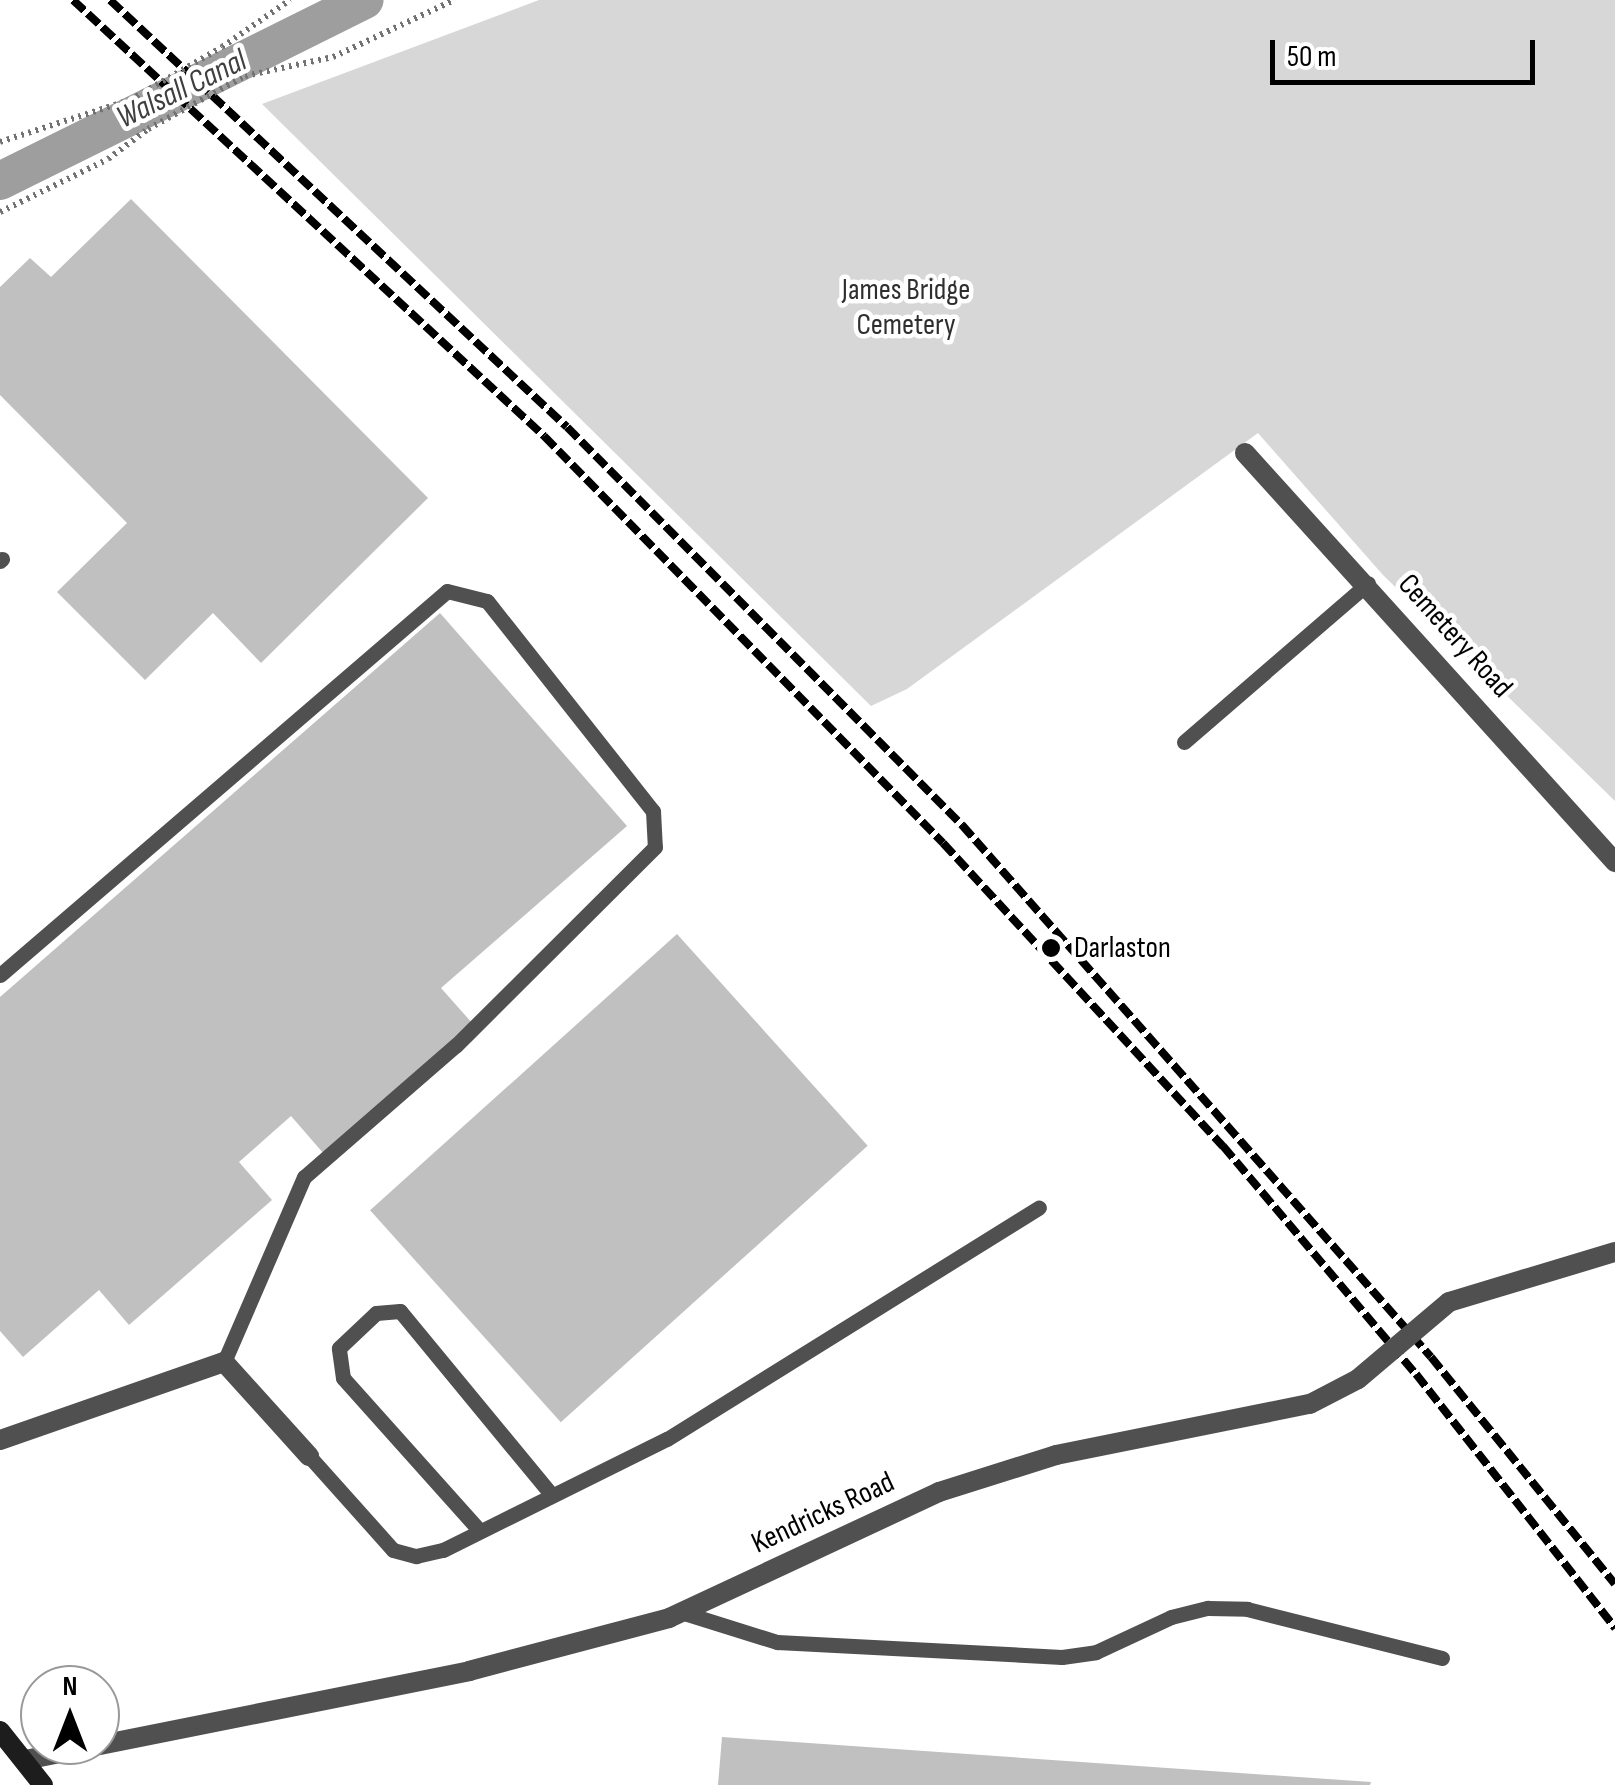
<!DOCTYPE html>
<style>
body{margin:0}
#map{position:relative;width:1615px;height:1785px;overflow:hidden;background:#fff;font-family:"Sofia Sans Condensed",sans-serif}
div>[style]{position:absolute}
[style*='--x']{left:calc(var(--x)*1px);top:calc(var(--y)*1px);width:calc(var(--w)*1px);rotate:calc(var(--a)*1deg)}
.green>*{inset:0;background:#d7d7d7}
.canal>*{height:38px;margin:-19px;padding:0 19px;transform-origin:19px;border-radius:19px;background:#9e9e9e}
.building>*{inset:0;background:#c0c0c0;transform-origin:0 0}
.path>*{height:6px;margin-top:-3px;transform-origin:0;background:repeating-linear-gradient(90deg,#727272 0 2.5px,transparent 0 7.5px)}
.lane>*{height:15px;margin:-7.5px;padding:0 7.5px;transform-origin:7.5px;border-radius:7.5px;background:#505050}
.street>*{height:20px;margin:-10px;padding:0 10px;transform-origin:10px;border-radius:10px;background:#505050}
.secondary>*{height:20px;margin:-10px;padding:0 10px;transform-origin:10px;border-radius:10px;background:#1d1d1d}
.rail>*{height:8px;margin-top:-4px;transform-origin:0;background:repeating-linear-gradient(90deg,#000 0 15px,transparent 0 20px)}
.path-bridge>*{height:6px;margin-top:-3px;transform-origin:0;background:repeating-linear-gradient(90deg,#727272 0 2.5px,transparent 0 7.5px)}
.street-bridge>*{height:20px;margin:-10px;padding:0 10px;transform-origin:10px;border-radius:10px;background:#505050}
.dots>*{width:28px;height:28px;translate:-50% -50%;box-sizing:border-box;border:5px solid #fff;border-radius:50%}
span{translate:-50% -50%;white-space:nowrap;text-align:center;line-height:1.15;-webkit-text-stroke:9px #fff;paint-order:stroke}
.park-label{font-size:30px;color:#2e2e2e}
.street-label{font-size:30px;color:#000}
.poi-label{font-size:30px;color:#000}
.left{translate:0 -50%;text-align:left}
.water-label{font-size:32px;color:#3f3f3f;font-style:italic}
.north{position:absolute;left:20px;top:1665px;width:100px;height:100px;box-sizing:border-box;background:#fff;border:2px solid #999;border-radius:50%;rotate:0deg;font-size:28px;font-weight:700;line-height:40px;text-align:center;color:#000}
.north::after{content:'';display:block;margin:auto;width:35px;height:45px;background:#000;clip-path:polygon(50% 0,100% 100%,50% 72%,0 100%)}
.scale{position:absolute;left:1270px;top:40px;width:265px;height:45px;box-sizing:border-box;border:5px solid #000;border-top:0;padding-left:12px;font-size:30px;line-height:35px;white-space:nowrap;color:#000;-webkit-text-stroke:8px #fff;paint-order:stroke}
</style>
<div id="map">
<div class="green">
<div style="clip-path:polygon(539px 0,1615px 0,1615px 801px,1383px 575px,1258px 433px,907px 689px,871px 706px,262px 104px)"></div>
</div>
<div class="canal">
<div style="--x:0;--y:181;--w:407;--a:-26.4"></div>
</div>
<div class="building">
<div style="clip-path:polygon(131px 199px,428px 498px,261px 663px,213px 613px,145px 680px,57px 592px,127px 523px,0 395px,0 287px,30px 258px,51px 277px)"></div>
<div style="clip-path:polygon(440px 613px,627px 826px,441px 988px,473px 1024px,324px 1154px,291px 1116px,239px 1162px,272px 1200px,129px 1325px,99px 1290px,23px 1357px,0 1331px,0 997px)"></div>
<div style="left:677px;top:934px;width:285px;height:413px;rotate:48deg"></div>
<div style="clip-path:polygon(722px 1737px,1371px 1782px,1370px 1785px,718px 1785px)"></div>
</div>
<div class="path">
<div style="--x:222;--y:47;--w:83;--a:-34.7"></div>
<div style="--x:245;--y:76;--w:90;--a:-12.2"></div>
<div style="--x:333;--y:57;--w:134;--a:-25.2"></div>
<div style="--x:0;--y:142;--w:137;--a:-17.9"></div>
<div style="--x:0;--y:212;--w:120;--a:-26.1"></div>
<div style="--x:108;--y:159;--w:50;--a:-36.9"></div>
</div>
<div class="lane">
<div style="--x:0;--y:561;--w:3;--a:-45"></div>
<div style="--x:1184;--y:742;--w:243;--a:-40.8"></div>
<div style="--x:0;--y:975;--w:589;--a:-40.66"></div>
<div style="--x:447;--y:591;--w:41;--a:14"></div>
<div style="--x:487;--y:601;--w:268;--a:51.7"></div>
<div style="--x:653;--y:811;--w:36;--a:87"></div>
<div style="--x:655;--y:847;--w:281;--a:135.1"></div>
<div style="--x:456;--y:1045;--w:201;--a:139"></div>
<div style="--x:304;--y:1177;--w:202;--a:113.4"></div>
<div style="--x:309;--y:1456;--w:126;--a:48.2"></div>
<div style="--x:393;--y:1550;--w:24;--a:15"></div>
<div style="--x:416;--y:1556;--w:28;--a:-13"></div>
<div style="--x:443;--y:1550;--w:250;--a:-26.4"></div>
<div style="--x:667;--y:1439;--w:438;--a:-31.9"></div>
<div style="--x:479;--y:1530;--w:204;--a:-131.8"></div>
<div style="--x:343;--y:1378;--w:30;--a:-98"></div>
<div style="--x:339;--y:1348;--w:51;--a:-43.4"></div>
<div style="--x:376;--y:1313;--w:24;--a:-5"></div>
<div style="--x:400;--y:1311;--w:236;--a:50.5"></div>
<div style="--x:681;--y:1612;--w:101;--a:17.4"></div>
<div style="--x:777;--y:1642;--w:285;--a:3"></div>
<div style="--x:1062;--y:1657;--w:34;--a:-8"></div>
<div style="--x:1096;--y:1652;--w:83;--a:-25"></div>
<div style="--x:1171;--y:1617;--w:38;--a:-14"></div>
<div style="--x:1208;--y:1608;--w:39;--a:1"></div>
<div style="--x:1247;--y:1609;--w:201;--a:14.1"></div>
</div>
<div class="street">
<div style="--x:1245;--y:453;--w:552;--a:47.87"></div>
<div style="--x:1449;--y:1302;--w:173;--a:-16.8"></div>
<div style="--x:0;--y:1440;--w:237;--a:-19.2"></div>
<div style="--x:224;--y:1362;--w:127;--a:47.9"></div>
<div style="--x:25;--y:1760;--w:453;--a:-11.3"></div>
<div style="--x:469;--y:1671;--w:207;--a:-14.8"></div>
<div style="--x:669;--y:1618;--w:298;--a:-25"></div>
<div style="--x:939;--y:1492;--w:123;--a:-17.5"></div>
<div style="--x:1056;--y:1455;--w:259;--a:-11.4"></div>
<div style="--x:1310;--y:1404;--w:54;--a:-27.5"></div>
</div>
<div class="secondary">
<div style="--x:0;--y:1731;--w:69;--a:51.5"></div>
</div>
<div class="rail">
<div style="--x:73;--y:0;--w:642;--a:42.79"></div>
<div style="--x:544;--y:436;--w:570;--a:45.57"></div>
<div style="--x:943;--y:843;--w:413;--a:47.3"></div>
<div style="--x:1223;--y:1146;--w:299;--a:49.8"></div>
<div style="--x:1416;--y:1374;--w:323;--a:51.9"></div>
<div style="--x:110;--y:0;--w:625;--a:43.06"></div>
<div style="--x:567;--y:427;--w:561;--a:45.22"></div>
<div style="--x:962;--y:825;--w:709;--a:48.6"></div>
<div style="--x:1431;--y:1357;--w:292;--a:51"></div>
</div>
<div class="path-bridge">
<div style="--x:130;--y:100;--w:106;--a:-29.9"></div>
<div style="--x:148;--y:129;--w:111;--a:-28.7"></div>
</div>
<div class="street-bridge">
<div style="--x:1358;--y:1379;--w:119;--a:-40.2"></div>
</div>
<div class="dots">
<div style="left:1051px;top:948px;background:#000"></div>
</div>
<div class="park-label">
<span style="left:906px;top:307px">James Bridge<br>Cemetery</span>
</div>
<div class="street-label">
<span style="left:1455px;top:636px;rotate:48deg">Cemetery Road</span>
<span style="left:823px;top:1513px;rotate:-25deg">Kendricks Road</span>
</div>
<div class="poi-label">
<span class="left" style="left:1074px;top:948px">Darlaston</span>
</div>
<div class="water-label">
<span style="left:182px;top:90px;rotate:-26deg">Walsall Canal</span>
</div>
<div class="north">N</div>
<div class="scale">50 m</div>
</div>
